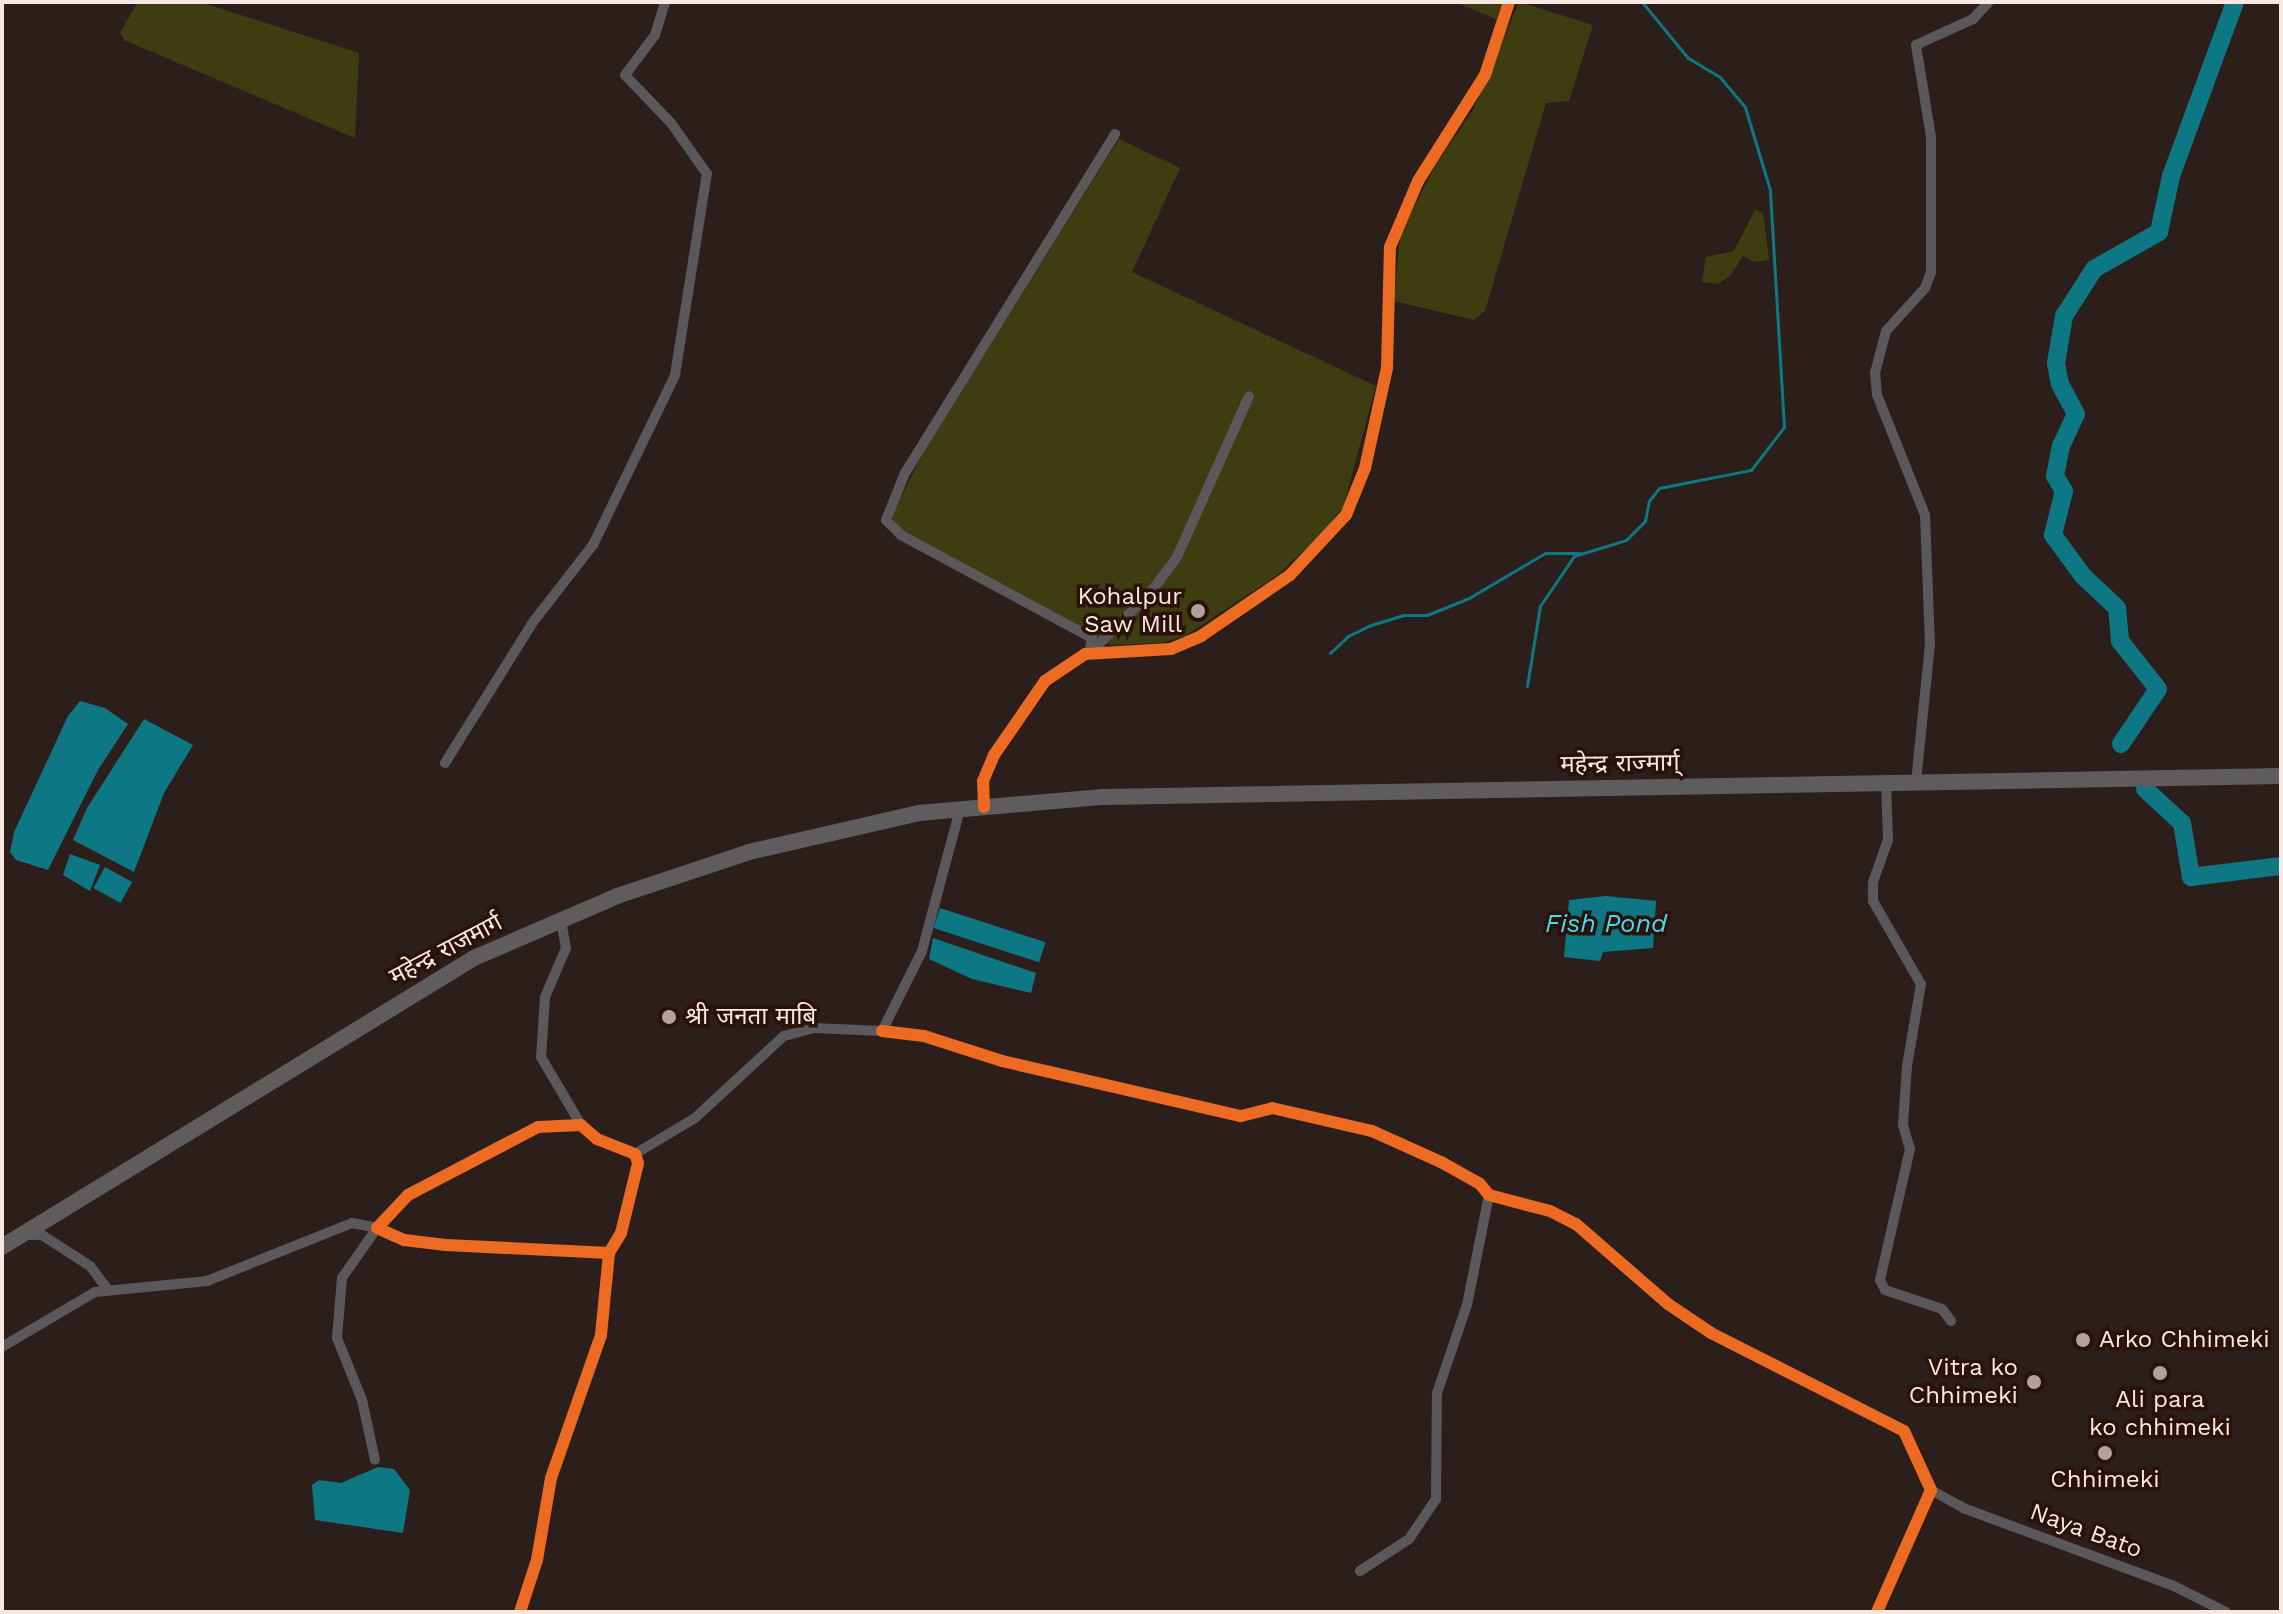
<!DOCTYPE html>
<meta charset="utf-8">
<style>
body{margin:0}
#map{position:relative;width:2283px;height:1614px;overflow:hidden;background:#2c1f1b;font-family:"Work Sans","Noto Sans Devanagari",sans-serif}
div>[style]{position:absolute}
[style*='--x']{left:calc(var(--x)*1px);top:calc(var(--y)*1px);width:calc(var(--w)*1px);rotate:calc(var(--a)*1deg)}
.green>*{inset:0;background:#3e3d12}
.water>*{inset:0;background:#0d7883;transform-origin:0 0}
.stream>*{height:3px;margin:-1.5px;padding:0 1.5px;transform-origin:1.5px;border-radius:1.5px;background:#0d7883}
.river>*{height:18px;margin:-9px;padding:0 9px;transform-origin:9px;border-radius:9px;background:#0d7883}
.minor>*{height:10px;margin:-5px;padding:0 5px;transform-origin:5px;border-radius:5px;background:#5a585b}
.trunk>*{height:16px;margin:-8px;padding:0 8px;transform-origin:8px;border-radius:8px;background:#5f5c5e}
.cycleway>*{height:12px;margin:-6px;padding:0 6px;transform-origin:6px;border-radius:6px;background:#ed6a23}
.dots>*{width:22px;height:22px;translate:-50% -50%;box-sizing:border-box;border:4px solid #2a120a;border-radius:50%}
span{translate:-50% -50%;white-space:nowrap;text-align:center;line-height:1.15;-webkit-text-stroke:7px #2a120a;paint-order:stroke}
.poi-label{font-size:24px;color:#f9e7e1}
.right{translate:-100% -50%;text-align:right}
.left{translate:0 -50%;text-align:left}
.street-label{font-size:24px;color:#f9e7e1}
.water-label{font-size:26px;color:#48daec;font-style:italic}
.frame{position:absolute;inset:0;border:4px solid #f9e7e1;pointer-events:none}
</style>
<div id="map">
<div class="green">
<div style="clip-path:polygon(138px 2px,200px 2px,359px 53px,355px 138px,124px 40px,120px 32px)"></div>
<div style="clip-path:polygon(1455px 2px,1503px 2px,1496px 19px)"></div>
<div style="clip-path:polygon(1519px 2px,1593px 25px,1569px 101px,1546px 103px,1485px 311px,1474px 320px,1394px 301px,1400px 235px,1435px 166px,1473px 110px)"></div>
<div style="clip-path:polygon(1119px 139px,1180px 168px,1132px 272px,1376px 386px,1343px 507px,1319px 537px,1276px 576px,1185px 636px,1161px 643px,1110px 645px,905px 535px,893px 523px,893px 514px,923px 453px)"></div>
<div style="clip-path:polygon(1755px 210px,1763px 213px,1769px 260px,1755px 262px,1743px 256px,1730px 276px,1718px 284px,1702px 282px,1706px 257px,1734px 251px)"></div>
</div>
<div class="water">
<div style="clip-path:polygon(80px 701px,105px 708px,128px 724px,98px 770px,48px 870px,16px 860px,10px 852px,14px 832px,68px 716px)"></div>
<div style="clip-path:polygon(144px 719px,193px 745px,164px 793px,134px 872px,73px 840px,87px 808px)"></div>
<div style="clip-path:polygon(70px 854px,100px 865px,90px 891px,63px 875px)"></div>
<div style="left:105px;top:867px;width:31px;height:24px;rotate:29deg"></div>
<div style="clip-path:polygon(1606px 896px,1656px 901px,1653px 948px,1603px 952px,1600px 961px,1564px 957px,1569px 900px)"></div>
<div style="left:940px;top:908px;width:111px;height:21px;rotate:18deg"></div>
<div style="clip-path:polygon(933px 938px,1036px 973px,1031px 993px,972px 979px,929px 959px)"></div>
<div style="clip-path:polygon(378px 1467px,394px 1469px,410px 1490px,403px 1533px,315px 1520px,312px 1485px,319px 1480px,341px 1483px)"></div>
</div>
<div class="stream">
<div style="--x:1330;--y:653;--w:25;--a:-43"></div>
<div style="--x:1348;--y:636;--w:25;--a:-26"></div>
<div style="--x:1371;--y:625;--w:34;--a:-17"></div>
<div style="--x:1404;--y:615;--w:23;--a:0"></div>
<div style="--x:1427;--y:615;--w:45;--a:-22"></div>
<div style="--x:1469;--y:598;--w:88;--a:-30.6"></div>
<div style="--x:1545;--y:553;--w:35;--a:0"></div>
<div style="--x:1527;--y:686;--w:81;--a:-80.8"></div>
<div style="--x:1540;--y:606;--w:60;--a:-55.8"></div>
<div style="--x:1574;--y:556;--w:54;--a:-17.1"></div>
<div style="--x:1626;--y:540;--w:27;--a:-45"></div>
<div style="--x:1645;--y:521;--w:20;--a:-79"></div>
<div style="--x:1649;--y:501;--w:16;--a:-52"></div>
<div style="--x:1659;--y:488;--w:94;--a:-11.1"></div>
<div style="--x:1751;--y:470;--w:54;--a:-52.5"></div>
<div style="--x:1784;--y:427;--w:237;--a:-93.4"></div>
<div style="--x:1770;--y:190;--w:87;--a:-106.8"></div>
<div style="--x:1745;--y:107;--w:39;--a:-130"></div>
<div style="--x:1720;--y:77;--w:37;--a:-149"></div>
<div style="--x:1688;--y:58;--w:72;--a:-129.4"></div>
</div>
<div class="river">
<div style="--x:2121;--y:744;--w:66;--a:-56.1"></div>
<div style="--x:2158;--y:689;--w:61;--a:-128.4"></div>
<div style="--x:2120;--y:641;--w:33;--a:-95"></div>
<div style="--x:2117;--y:608;--w:47;--a:-136.7"></div>
<div style="--x:2083;--y:576;--w:51;--a:-126.2"></div>
<div style="--x:2053;--y:535;--w:45;--a:-76"></div>
<div style="--x:2064;--y:491;--w:17;--a:-121"></div>
<div style="--x:2055;--y:476;--w:31;--a:-79"></div>
<div style="--x:2061;--y:446;--w:35;--a:-65"></div>
<div style="--x:2076;--y:414;--w:34;--a:-118"></div>
<div style="--x:2060;--y:384;--w:21;--a:-101"></div>
<div style="--x:2056;--y:363;--w:48;--a:-80.3"></div>
<div style="--x:2064;--y:316;--w:56;--a:-57.4"></div>
<div style="--x:2094;--y:269;--w:75;--a:-29.6"></div>
<div style="--x:2159;--y:232;--w:57;--a:-77.9"></div>
<div style="--x:2171;--y:176;--w:185;--a:-69.8"></div>
<div style="--x:2145;--y:789;--w:50;--a:42.6"></div>
<div style="--x:2182;--y:823;--w:55;--a:80.5"></div>
<div style="--x:2191;--y:877;--w:91;--a:-7"></div>
</div>
<div class="minor">
<div style="--x:1090;--y:653;--w:86;--a:-45"></div>
<div style="--x:1151;--y:592;--w:44;--a:-53.4"></div>
<div style="--x:1177;--y:557;--w:176;--a:-65.9"></div>
<div style="--x:1089;--y:654;--w:16;--a:-79"></div>
<div style="--x:1092;--y:638;--w:217;--a:-151.7"></div>
<div style="--x:901;--y:535;--w:21;--a:-135"></div>
<div style="--x:886;--y:520;--w:51;--a:-68"></div>
<div style="--x:905;--y:473;--w:399;--a:-58.2"></div>
<div style="--x:445;--y:763;--w:166;--a:-58"></div>
<div style="--x:533;--y:622;--w:98;--a:-52.1"></div>
<div style="--x:593;--y:545;--w:189;--a:-64.2"></div>
<div style="--x:675;--y:375;--w:204;--a:-81"></div>
<div style="--x:707;--y:174;--w:62;--a:-125.2"></div>
<div style="--x:671;--y:123;--w:66;--a:-133.8"></div>
<div style="--x:625;--y:75;--w:50;--a:-53.1"></div>
<div style="--x:655;--y:35;--w:34;--a:-73"></div>
<div style="--x:1916;--y:782;--w:138;--a:-84.2"></div>
<div style="--x:1930;--y:645;--w:130;--a:-92.2"></div>
<div style="--x:1925;--y:515;--w:129;--a:-111.8"></div>
<div style="--x:1877;--y:395;--w:22;--a:-95"></div>
<div style="--x:1875;--y:373;--w:43;--a:-75.3"></div>
<div style="--x:1886;--y:331;--w:58;--a:-47.8"></div>
<div style="--x:1925;--y:288;--w:17;--a:-69"></div>
<div style="--x:1931;--y:272;--w:135;--a:-90"></div>
<div style="--x:1931;--y:137;--w:93;--a:-99.3"></div>
<div style="--x:1916;--y:45;--w:63;--a:-24.5"></div>
<div style="--x:1973;--y:19;--w:23;--a:-47"></div>
<div style="--x:1886;--y:783;--w:57;--a:88"></div>
<div style="--x:1888;--y:840;--w:45;--a:109.7"></div>
<div style="--x:1873;--y:882;--w:19;--a:90"></div>
<div style="--x:1873;--y:901;--w:96;--a:60"></div>
<div style="--x:1921;--y:984;--w:83;--a:99.7"></div>
<div style="--x:1907;--y:1066;--w:59;--a:93.9"></div>
<div style="--x:1903;--y:1125;--w:25;--a:74"></div>
<div style="--x:1910;--y:1149;--w:134;--a:102.9"></div>
<div style="--x:1880;--y:1280;--w:11;--a:63"></div>
<div style="--x:1885;--y:1290;--w:60;--a:18.4"></div>
<div style="--x:1942;--y:1309;--w:15;--a:53"></div>
<div style="--x:984;--y:807;--w:26;--a:-92"></div>
<div style="--x:983;--y:781;--w:28;--a:-67"></div>
<div style="--x:994;--y:755;--w:90;--a:-55.4"></div>
<div style="--x:1045;--y:681;--w:48;--a:-34"></div>
<div style="--x:1085;--y:654;--w:86;--a:-3.3"></div>
<div style="--x:1171;--y:649;--w:33;--a:-23"></div>
<div style="--x:1201;--y:636;--w:108;--a:-34.4"></div>
<div style="--x:1290;--y:575;--w:82;--a:-47"></div>
<div style="--x:1346;--y:515;--w:51;--a:-68"></div>
<div style="--x:1365;--y:468;--w:102;--a:-77.6"></div>
<div style="--x:1387;--y:368;--w:121;--a:-88.6"></div>
<div style="--x:1390;--y:247;--w:72;--a:-67"></div>
<div style="--x:1418;--y:181;--w:125;--a:-57.7"></div>
<div style="--x:1485;--y:75;--w:77;--a:-71.8"></div>
<div style="--x:561;--y:920;--w:28;--a:80"></div>
<div style="--x:566;--y:948;--w:53;--a:113.2"></div>
<div style="--x:545;--y:997;--w:60;--a:93.8"></div>
<div style="--x:541;--y:1057;--w:79;--a:59.5"></div>
<div style="--x:882;--y:1031;--w:42;--a:6.8"></div>
<div style="--x:924;--y:1036;--w:82;--a:17.8"></div>
<div style="--x:1002;--y:1061;--w:245;--a:13"></div>
<div style="--x:1241;--y:1116;--w:32;--a:-14"></div>
<div style="--x:1272;--y:1108;--w:103;--a:13"></div>
<div style="--x:1372;--y:1131;--w:76;--a:24.2"></div>
<div style="--x:1441;--y:1162;--w:45;--a:29.4"></div>
<div style="--x:1480;--y:1184;--w:14;--a:51"></div>
<div style="--x:1489;--y:1195;--w:63;--a:14.7"></div>
<div style="--x:1550;--y:1211;--w:29;--a:27"></div>
<div style="--x:1576;--y:1224;--w:122;--a:41"></div>
<div style="--x:1668;--y:1304;--w:52;--a:34"></div>
<div style="--x:1711;--y:1333;--w:216;--a:26.9"></div>
<div style="--x:1904;--y:1431;--w:65;--a:65.4"></div>
<div style="--x:1931;--y:1490;--w:133;--a:113.9"></div>
<div style="--x:635;--y:1154;--w:70;--a:-31"></div>
<div style="--x:695;--y:1118;--w:121;--a:-42.7"></div>
<div style="--x:784;--y:1036;--w:31;--a:-15"></div>
<div style="--x:814;--y:1028;--w:68;--a:2.5"></div>
<div style="--x:882;--y:1031;--w:89;--a:-63.4"></div>
<div style="--x:922;--y:951;--w:147;--a:-75"></div>
<div style="--x:23;--y:1235;--w:19;--a:0"></div>
<div style="--x:42;--y:1235;--w:57;--a:32.9"></div>
<div style="--x:90;--y:1266;--w:30;--a:53"></div>
<div style="--x:2;--y:1347;--w:108;--a:-30.6"></div>
<div style="--x:95;--y:1292;--w:113;--a:-5.6"></div>
<div style="--x:207;--y:1281;--w:156;--a:-21.8"></div>
<div style="--x:352;--y:1223;--w:25;--a:11"></div>
<div style="--x:377;--y:1228;--w:61;--a:125"></div>
<div style="--x:342;--y:1278;--w:60;--a:94.8"></div>
<div style="--x:337;--y:1338;--w:67;--a:68"></div>
<div style="--x:362;--y:1400;--w:61;--a:77.8"></div>
<div style="--x:1931;--y:1490;--w:37;--a:29"></div>
<div style="--x:1963;--y:1508;--w:225;--a:20.3"></div>
<div style="--x:2174;--y:1586;--w:58;--a:26.6"></div>
<div style="--x:1360;--y:1571;--w:59;--a:-33.1"></div>
<div style="--x:1409;--y:1539;--w:48;--a:-56"></div>
<div style="--x:1436;--y:1499;--w:106;--a:-89.5"></div>
<div style="--x:1437;--y:1393;--w:93;--a:-71.2"></div>
<div style="--x:1467;--y:1305;--w:112;--a:-78.7"></div>
<div style="--x:520;--y:1612;--w:55;--a:-71.9"></div>
<div style="--x:537;--y:1560;--w:83;--a:-80.3"></div>
<div style="--x:551;--y:1478;--w:151;--a:-70.7"></div>
<div style="--x:601;--y:1335;--w:82;--a:-84.4"></div>
<div style="--x:609;--y:1253;--w:23;--a:-59"></div>
<div style="--x:621;--y:1233;--w:72;--a:-76.3"></div>
<div style="--x:638;--y:1163;--w:9;--a:-108"></div>
<div style="--x:635;--y:1154;--w:41;--a:-158.5"></div>
<div style="--x:597;--y:1139;--w:21;--a:-139"></div>
<div style="--x:581;--y:1125;--w:43;--a:177.3"></div>
<div style="--x:538;--y:1127;--w:147;--a:152.4"></div>
<div style="--x:408;--y:1195;--w:45;--a:133.2"></div>
<div style="--x:377;--y:1228;--w:30;--a:24"></div>
<div style="--x:404;--y:1240;--w:42;--a:6.8"></div>
<div style="--x:446;--y:1245;--w:163;--a:2.8"></div>
</div>
<div class="trunk">
<div style="--x:2;--y:1247;--w:553;--a:-31.48"></div>
<div style="--x:474;--y:958;--w:156;--a:-23.4"></div>
<div style="--x:617;--y:896;--w:139;--a:-18.4"></div>
<div style="--x:749;--y:852;--w:174;--a:-12.9"></div>
<div style="--x:919;--y:813;--w:185;--a:-5"></div>
<div style="--x:1103;--y:797;--w:1178;--a:-1.02"></div>
</div>
<div class="cycleway">
<div style="--x:984;--y:807;--w:26;--a:-92"></div>
<div style="--x:983;--y:781;--w:28;--a:-67"></div>
<div style="--x:994;--y:755;--w:90;--a:-55.4"></div>
<div style="--x:1045;--y:681;--w:48;--a:-34"></div>
<div style="--x:1085;--y:654;--w:86;--a:-3.3"></div>
<div style="--x:1171;--y:649;--w:33;--a:-23"></div>
<div style="--x:1201;--y:636;--w:108;--a:-34.4"></div>
<div style="--x:1290;--y:575;--w:82;--a:-47"></div>
<div style="--x:1346;--y:515;--w:51;--a:-68"></div>
<div style="--x:1365;--y:468;--w:102;--a:-77.6"></div>
<div style="--x:1387;--y:368;--w:121;--a:-88.6"></div>
<div style="--x:1390;--y:247;--w:72;--a:-67"></div>
<div style="--x:1418;--y:181;--w:125;--a:-57.7"></div>
<div style="--x:1485;--y:75;--w:77;--a:-71.8"></div>
<div style="--x:882;--y:1031;--w:42;--a:6.8"></div>
<div style="--x:924;--y:1036;--w:82;--a:17.8"></div>
<div style="--x:1002;--y:1061;--w:245;--a:13"></div>
<div style="--x:1241;--y:1116;--w:32;--a:-14"></div>
<div style="--x:1272;--y:1108;--w:103;--a:13"></div>
<div style="--x:1372;--y:1131;--w:76;--a:24.2"></div>
<div style="--x:1441;--y:1162;--w:45;--a:29.4"></div>
<div style="--x:1480;--y:1184;--w:14;--a:51"></div>
<div style="--x:1489;--y:1195;--w:63;--a:14.7"></div>
<div style="--x:1550;--y:1211;--w:29;--a:27"></div>
<div style="--x:1576;--y:1224;--w:122;--a:41"></div>
<div style="--x:1668;--y:1304;--w:52;--a:34"></div>
<div style="--x:1711;--y:1333;--w:216;--a:26.9"></div>
<div style="--x:1904;--y:1431;--w:65;--a:65.4"></div>
<div style="--x:1931;--y:1490;--w:133;--a:113.9"></div>
<div style="--x:520;--y:1612;--w:55;--a:-71.9"></div>
<div style="--x:537;--y:1560;--w:83;--a:-80.3"></div>
<div style="--x:551;--y:1478;--w:151;--a:-70.7"></div>
<div style="--x:601;--y:1335;--w:82;--a:-84.4"></div>
<div style="--x:609;--y:1253;--w:23;--a:-59"></div>
<div style="--x:621;--y:1233;--w:72;--a:-76.3"></div>
<div style="--x:638;--y:1163;--w:9;--a:-108"></div>
<div style="--x:635;--y:1154;--w:41;--a:-158.5"></div>
<div style="--x:597;--y:1139;--w:21;--a:-139"></div>
<div style="--x:581;--y:1125;--w:43;--a:177.3"></div>
<div style="--x:538;--y:1127;--w:147;--a:152.4"></div>
<div style="--x:408;--y:1195;--w:45;--a:133.2"></div>
<div style="--x:377;--y:1228;--w:30;--a:24"></div>
<div style="--x:404;--y:1240;--w:42;--a:6.8"></div>
<div style="--x:446;--y:1245;--w:163;--a:2.8"></div>
</div>
<div class="dots">
<div style="left:1198px;top:611px;background:#b1a19c"></div>
<div style="left:669px;top:1017px;background:#b1a19c"></div>
<div style="left:2083px;top:1340px;background:#b1a19c"></div>
<div style="left:2160px;top:1373px;background:#b1a19c"></div>
<div style="left:2034px;top:1382px;background:#b1a19c"></div>
<div style="left:2105px;top:1453px;background:#b1a19c"></div>
</div>
<div class="poi-label">
<span class="right" style="left:1182px;top:611px">Kohalpur<br>Saw Mill</span>
<span class="left" style="left:685px;top:1017px">श्री जनता माबि</span>
<span class="left" style="left:2099px;top:1340px">Arko Chhimeki</span>
<span class="right" style="left:2018px;top:1382px">Vitra ko<br>Chhimeki</span>
<span style="left:2160px;top:1414px">Ali para<br>ko chhimeki</span>
<span style="left:2105px;top:1480px">Chhimeki</span>
</div>
<div class="street-label">
<span style="left:1620px;top:764px;rotate:-1deg">महेन्द्र राज्मार्ग्</span>
<span style="left:446px;top:950px;rotate:-28deg">महेन्द्र राजमार्ग</span>
<span style="left:2086px;top:1531px;rotate:20deg">Naya Bato</span>
</div>
<div class="water-label">
<span style="left:1606px;top:924px">Fish Pond</span>
</div>
<div class="frame"></div>
</div>
